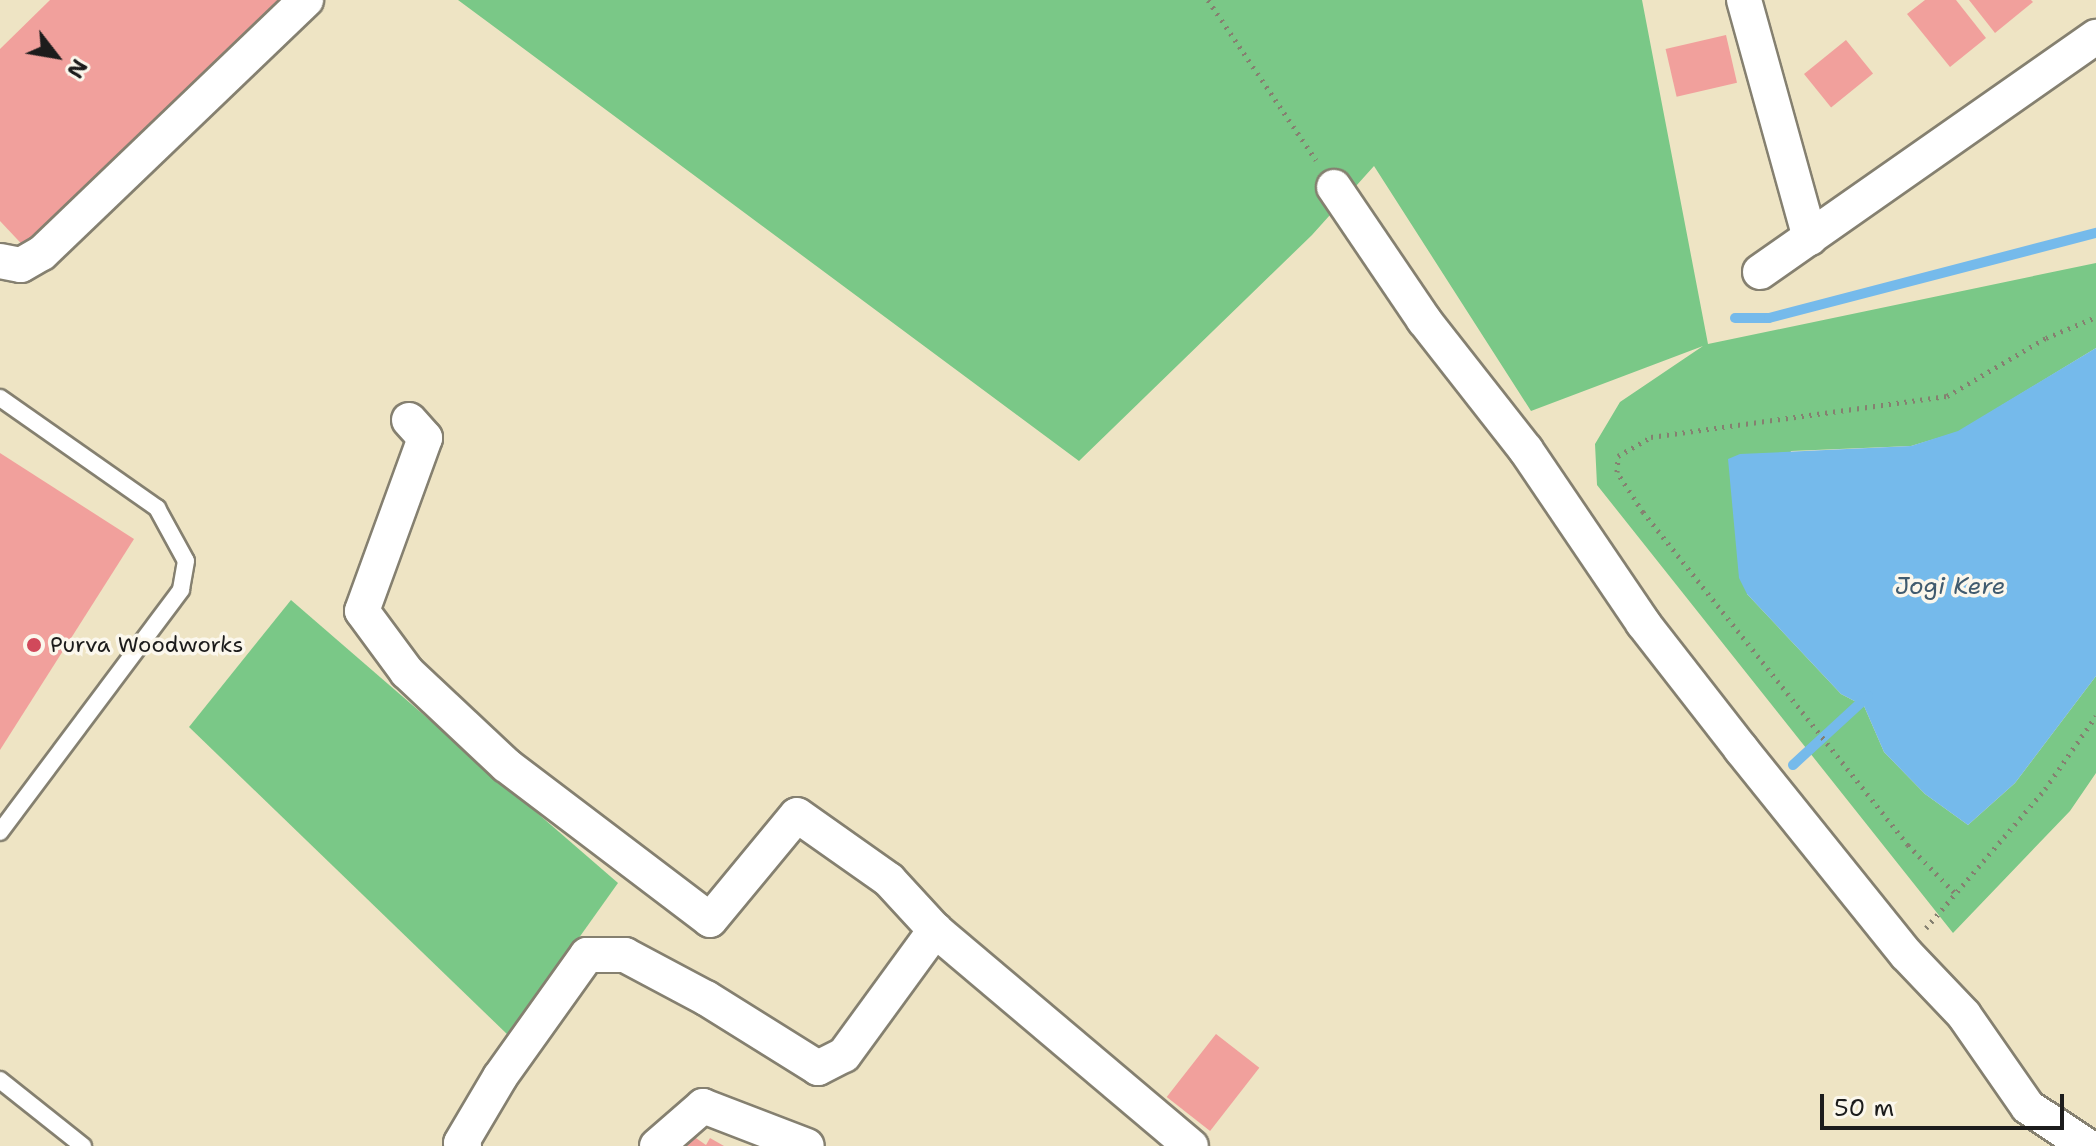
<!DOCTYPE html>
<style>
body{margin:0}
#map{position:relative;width:2096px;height:1146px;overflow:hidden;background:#eee4c4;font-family:"Shantell Sans",sans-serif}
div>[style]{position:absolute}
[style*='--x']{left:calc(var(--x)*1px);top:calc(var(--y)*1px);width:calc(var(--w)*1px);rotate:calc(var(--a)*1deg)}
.green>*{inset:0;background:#7ac887}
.water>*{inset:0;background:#75baeb}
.stream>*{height:10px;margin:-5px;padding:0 5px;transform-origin:5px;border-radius:5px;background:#75baeb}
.building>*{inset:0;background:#f1a09c;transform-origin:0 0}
.path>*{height:5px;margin-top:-2.5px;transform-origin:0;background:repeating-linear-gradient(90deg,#858070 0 2px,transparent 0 8px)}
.roads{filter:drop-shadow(2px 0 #858070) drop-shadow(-2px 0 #858070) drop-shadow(0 2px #858070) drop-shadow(0 -2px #858070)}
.lane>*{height:16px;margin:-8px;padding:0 8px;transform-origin:8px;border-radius:8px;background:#fff}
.street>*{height:34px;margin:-17px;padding:0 17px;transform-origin:17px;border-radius:17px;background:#fff}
.dots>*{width:22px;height:22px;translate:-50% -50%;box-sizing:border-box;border:4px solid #fbf7ec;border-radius:50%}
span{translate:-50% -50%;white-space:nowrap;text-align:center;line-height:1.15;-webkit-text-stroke:7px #fbf7ec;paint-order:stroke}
.poi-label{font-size:22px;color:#1c1c1c}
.left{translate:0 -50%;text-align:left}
.water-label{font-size:24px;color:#405b6f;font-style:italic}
.north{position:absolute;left:16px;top:16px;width:80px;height:80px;-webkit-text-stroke:6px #fbf7ec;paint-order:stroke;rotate:121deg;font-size:22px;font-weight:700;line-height:32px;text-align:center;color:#1c1c1c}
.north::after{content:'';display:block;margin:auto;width:28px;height:36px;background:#1c1c1c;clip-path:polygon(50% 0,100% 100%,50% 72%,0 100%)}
.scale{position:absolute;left:1820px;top:1094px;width:244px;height:36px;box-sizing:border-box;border:4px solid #1c1c1c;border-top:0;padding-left:10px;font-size:24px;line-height:28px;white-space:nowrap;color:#1c1c1c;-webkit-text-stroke:6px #fbf7ec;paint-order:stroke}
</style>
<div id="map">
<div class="green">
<div style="clip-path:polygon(458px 0,1642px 0,1708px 344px,2096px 263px,2096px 348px,1958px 432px,1911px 446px,1791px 451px,1747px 594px,1841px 694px,1864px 706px,1884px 752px,1925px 794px,1968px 825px,2015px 783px,2096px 676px,2096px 773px,2070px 811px,1953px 933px,1597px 485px,1595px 444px,1620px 402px,1703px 346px,1531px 411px,1374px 166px,1312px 235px,1079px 461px)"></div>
<div style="clip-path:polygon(291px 600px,618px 883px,509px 1036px,189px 727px)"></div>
</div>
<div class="water">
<div style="clip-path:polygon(2096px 348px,2096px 676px,2015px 783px,1968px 825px,1925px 794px,1884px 752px,1864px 706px,1841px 694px,1747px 594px,1739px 578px,1728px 459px,1740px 454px,1911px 446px,1958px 431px)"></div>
</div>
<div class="stream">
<div style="--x:1735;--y:318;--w:34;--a:0"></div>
<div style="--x:1769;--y:318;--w:338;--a:-14.6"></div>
<div style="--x:1793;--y:765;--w:102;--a:-42.6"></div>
</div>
<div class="building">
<div style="clip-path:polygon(50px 0,293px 0,32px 255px,0 221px,0 49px)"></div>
<div style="clip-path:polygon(1925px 0,1956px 0,1986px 38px,1950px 67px,1907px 14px)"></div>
<div style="clip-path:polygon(1969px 0,2031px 0,2033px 2px,1995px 33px)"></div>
<div style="left:1726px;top:35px;width:49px;height:62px;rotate:77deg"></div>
<div style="left:1846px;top:40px;width:43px;height:54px;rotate:51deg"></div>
<div style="clip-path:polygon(0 453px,134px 539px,0 750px)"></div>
<div style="left:1216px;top:1034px;width:55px;height:80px;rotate:38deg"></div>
<div style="clip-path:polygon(693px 1136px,706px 1145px,710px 1138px,724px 1146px,687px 1146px)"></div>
</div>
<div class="path">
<div style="--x:1208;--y:0;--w:193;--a:56"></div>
<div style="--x:1954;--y:892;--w:66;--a:-134.4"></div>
<div style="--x:1908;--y:845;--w:426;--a:-128.5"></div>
<div style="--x:1643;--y:512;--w:48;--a:-123"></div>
<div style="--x:1617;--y:472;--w:16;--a:-86"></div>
<div style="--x:1618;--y:456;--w:38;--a:-30"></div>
<div style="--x:1651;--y:437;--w:299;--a:-7.9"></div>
<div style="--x:1947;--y:396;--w:115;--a:-30.4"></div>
<div style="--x:2046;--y:338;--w:54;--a:-22.8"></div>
<div style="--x:1926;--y:928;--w:183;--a:-49.4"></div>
<div style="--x:2045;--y:789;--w:89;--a:-55.1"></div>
</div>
<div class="roads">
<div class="lane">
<div style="--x:0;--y:398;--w:192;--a:35"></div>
<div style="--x:157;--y:508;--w:60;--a:61.3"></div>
<div style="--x:186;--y:561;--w:29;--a:100"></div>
<div style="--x:181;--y:590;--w:302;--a:126.8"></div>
<div style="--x:0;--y:1080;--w:106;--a:38.5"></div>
</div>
<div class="street">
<div style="--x:1744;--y:0;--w:247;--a:74.5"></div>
<div style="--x:1334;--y:187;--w:161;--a:55.9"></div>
<div style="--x:1424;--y:320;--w:165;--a:51.9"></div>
<div style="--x:1526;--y:450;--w:209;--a:55.9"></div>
<div style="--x:1643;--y:623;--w:160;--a:52.1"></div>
<div style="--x:1741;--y:749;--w:263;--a:51.2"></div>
<div style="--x:1906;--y:954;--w:84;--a:46.4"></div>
<div style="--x:1964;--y:1015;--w:112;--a:55.2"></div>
<div style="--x:2028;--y:1107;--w:71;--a:33.5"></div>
<div style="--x:0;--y:261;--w:21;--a:11"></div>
<div style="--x:21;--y:265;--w:24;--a:-30"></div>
<div style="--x:42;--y:253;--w:366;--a:-43.8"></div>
<div style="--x:1760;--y:272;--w:410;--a:-35"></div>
<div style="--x:409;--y:420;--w:24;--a:48"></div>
<div style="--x:425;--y:438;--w:184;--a:110"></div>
<div style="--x:362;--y:611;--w:76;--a:53.6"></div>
<div style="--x:407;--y:672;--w:136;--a:43.2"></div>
<div style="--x:506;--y:765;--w:256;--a:37.2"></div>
<div style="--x:710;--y:920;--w:136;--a:-50.4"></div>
<div style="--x:797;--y:815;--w:113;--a:35.2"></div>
<div style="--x:889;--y:880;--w:68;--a:47.4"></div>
<div style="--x:935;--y:930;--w:335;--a:40.2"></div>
<div style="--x:464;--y:1146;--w:4;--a:-135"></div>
<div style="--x:461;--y:1143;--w:77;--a:-59.4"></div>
<div style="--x:500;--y:1077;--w:150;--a:-54.5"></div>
<div style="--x:587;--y:955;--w:38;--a:0"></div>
<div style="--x:625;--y:955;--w:92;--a:28"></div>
<div style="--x:706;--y:998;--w:132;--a:32"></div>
<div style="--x:818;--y:1068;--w:29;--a:-27"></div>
<div style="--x:844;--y:1055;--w:155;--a:-53.9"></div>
<div style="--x:657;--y:1146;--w:61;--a:-41"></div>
<div style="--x:703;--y:1106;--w:111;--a:21"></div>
</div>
</div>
<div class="dots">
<div style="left:34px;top:645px;background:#d1495b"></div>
</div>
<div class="poi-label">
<span class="left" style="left:50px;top:645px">Purva Woodworks</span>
</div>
<div class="water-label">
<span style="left:1950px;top:587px">Jogi Kere</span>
</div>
<div class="north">N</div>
<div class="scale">50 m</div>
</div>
